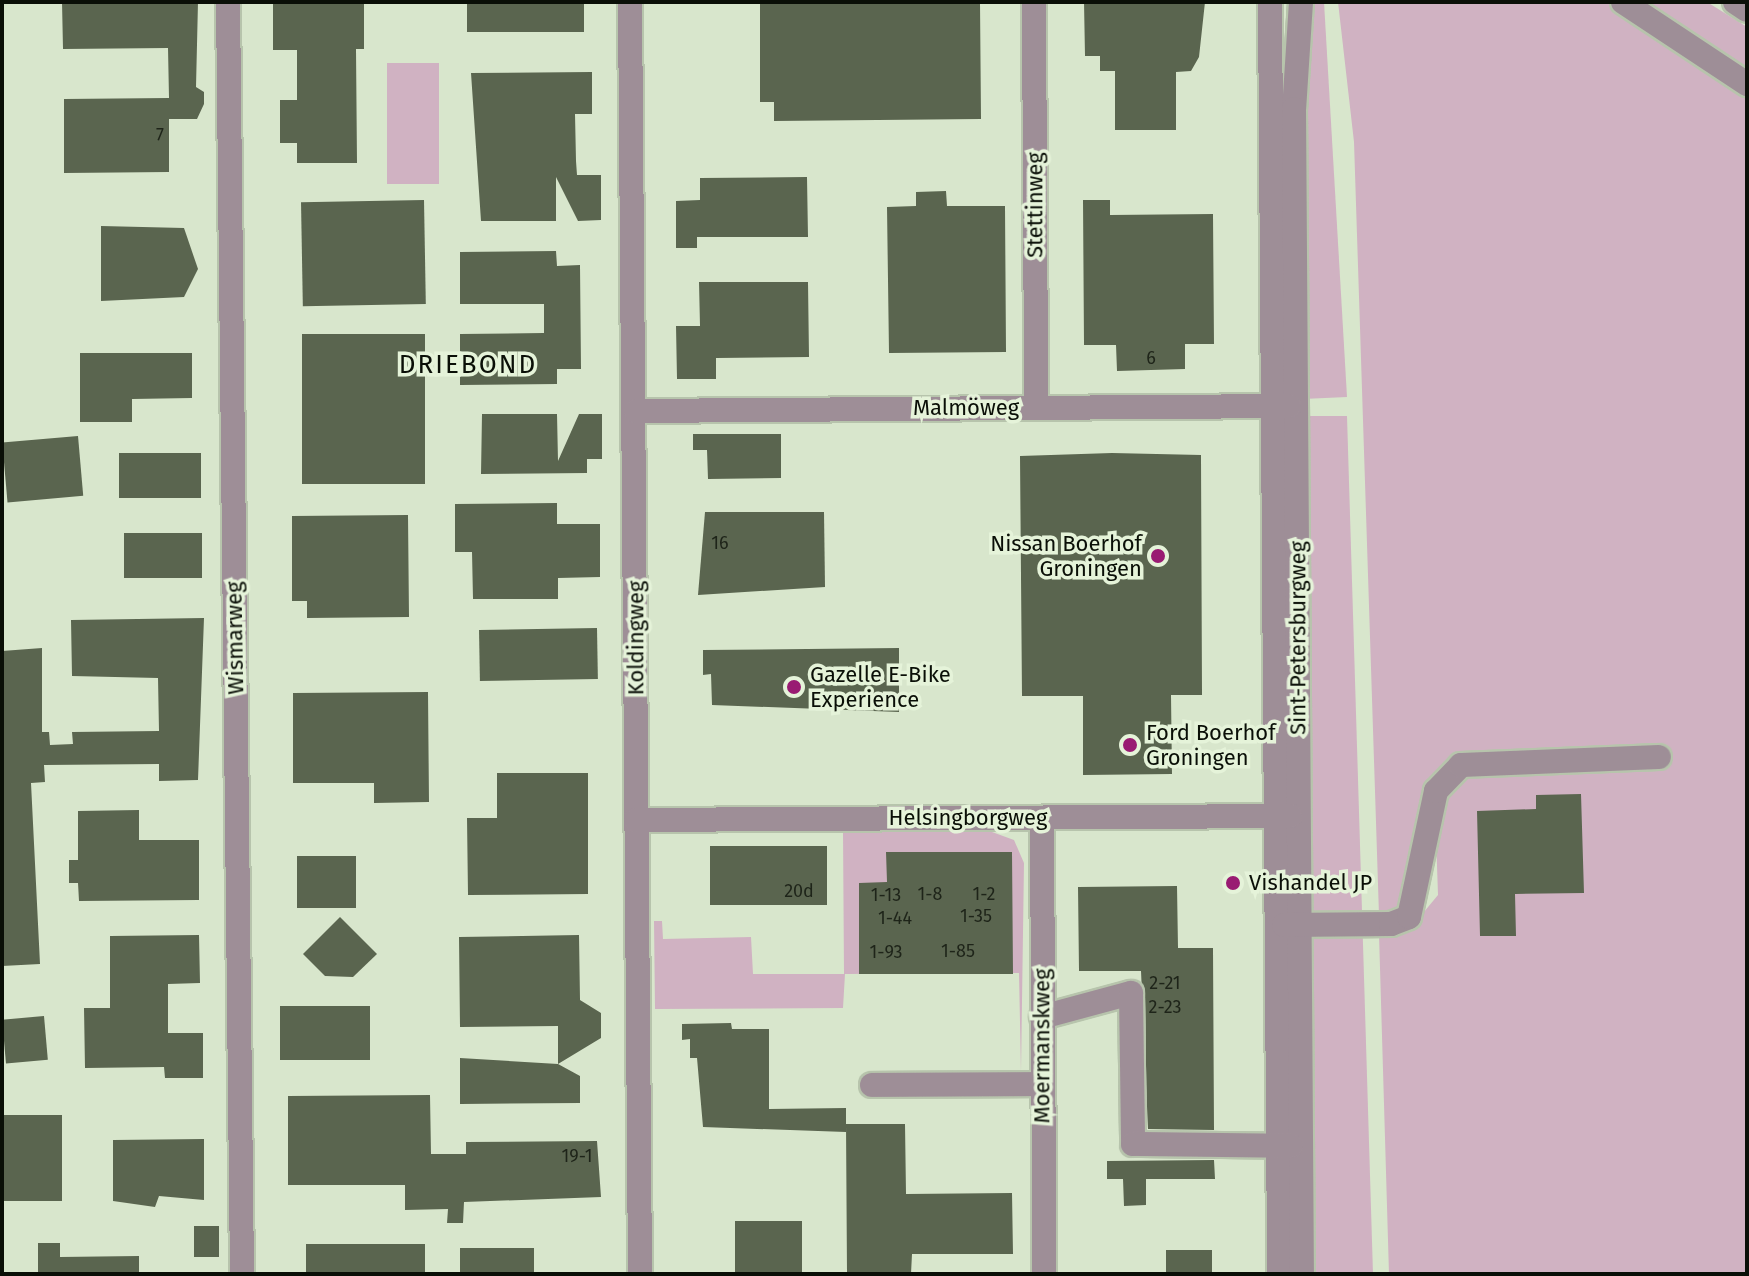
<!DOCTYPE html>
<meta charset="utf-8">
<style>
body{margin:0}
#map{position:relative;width:1749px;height:1276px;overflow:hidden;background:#d8e6cc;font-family:"Fira Sans",sans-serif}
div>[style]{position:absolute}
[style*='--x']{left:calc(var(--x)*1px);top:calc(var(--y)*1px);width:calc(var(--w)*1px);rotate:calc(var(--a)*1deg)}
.green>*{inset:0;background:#d0b2c2;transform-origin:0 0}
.building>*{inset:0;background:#5a654f;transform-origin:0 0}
.roads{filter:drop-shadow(2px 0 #b7c4ac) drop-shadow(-2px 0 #b7c4ac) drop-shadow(0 2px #b7c4ac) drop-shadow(0 -2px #b7c4ac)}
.minor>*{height:24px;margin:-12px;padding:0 12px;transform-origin:12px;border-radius:12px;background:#9e8e97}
.dots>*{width:22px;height:22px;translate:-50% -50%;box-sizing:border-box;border:4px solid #e5f3d9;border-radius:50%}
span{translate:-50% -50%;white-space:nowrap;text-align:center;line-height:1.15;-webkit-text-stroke:7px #e5f3d9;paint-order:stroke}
.number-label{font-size:18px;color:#1e2419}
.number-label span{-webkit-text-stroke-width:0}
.street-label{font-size:22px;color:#0a0f07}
.poi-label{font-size:22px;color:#0a0f07}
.right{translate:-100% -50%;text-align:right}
.left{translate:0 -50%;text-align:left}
.quarter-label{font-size:26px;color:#0a0f07;letter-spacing:2px}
.frame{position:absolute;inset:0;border:4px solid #0a0f07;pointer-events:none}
</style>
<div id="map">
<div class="green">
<div style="clip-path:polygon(1308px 2px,1324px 2px,1347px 397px,1303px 399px,1301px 110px)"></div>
<div style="clip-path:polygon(1338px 2px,1608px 2px,1747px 95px,1747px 1274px,1389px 1274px,1379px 934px,1409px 930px,1438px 895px,1434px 777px,1411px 905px,1379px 915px,1354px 142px)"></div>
<div style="clip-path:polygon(1642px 2px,1707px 2px,1747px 27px,1747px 70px)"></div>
<div style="left:387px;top:63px;width:52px;height:121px"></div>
<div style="clip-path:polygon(1303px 416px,1347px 416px,1373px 1274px,1311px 1274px)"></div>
<div style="clip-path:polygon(843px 832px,992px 832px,1014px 840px,1024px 863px,1021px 1072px,1019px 973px,845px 974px,843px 1008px,655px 1009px,654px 921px,662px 921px,663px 939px,751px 937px,753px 974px,844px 974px)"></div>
</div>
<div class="building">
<div style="clip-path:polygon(62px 2px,198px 2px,196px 87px,204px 92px,204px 104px,197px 119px,169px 119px,169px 172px,64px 173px,64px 99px,169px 98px,168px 48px,63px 49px)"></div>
<div style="clip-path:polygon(273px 2px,364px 2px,364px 49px,356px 49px,357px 163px,297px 163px,297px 143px,280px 143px,280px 100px,297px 100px,297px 50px,273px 50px)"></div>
<div style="left:467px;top:2px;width:117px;height:30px"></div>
<div style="clip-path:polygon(760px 2px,980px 2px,981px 119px,774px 121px,774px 102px,760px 102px)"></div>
<div style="clip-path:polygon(1084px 2px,1205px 2px,1199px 57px,1191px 71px,1176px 72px,1176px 130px,1115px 130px,1115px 71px,1100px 71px,1100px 56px,1085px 56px)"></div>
<div style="clip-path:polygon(592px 72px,592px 114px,575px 114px,576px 161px,577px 175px,601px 175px,601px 220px,578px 221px,556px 177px,556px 221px,481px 221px,471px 73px)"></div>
<div style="clip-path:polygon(807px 177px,808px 237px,697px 237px,697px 248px,676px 248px,676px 201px,700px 200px,700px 178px)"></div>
<div style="clip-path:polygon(946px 191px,947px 206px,1005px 206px,1006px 352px,889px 353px,887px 207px,916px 206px,916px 192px)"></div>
<div style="left:424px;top:200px;width:104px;height:123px;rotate:89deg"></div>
<div style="clip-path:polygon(1083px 200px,1110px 200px,1110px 215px,1213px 214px,1214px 344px,1185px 344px,1185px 369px,1117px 371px,1116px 345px,1084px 345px)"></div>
<div style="clip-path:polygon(101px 226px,184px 228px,198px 269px,184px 297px,101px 301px)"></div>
<div style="clip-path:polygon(556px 251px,557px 266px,580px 265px,581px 369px,557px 369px,557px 384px,460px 385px,460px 334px,544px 333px,544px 304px,460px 304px,460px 252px)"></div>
<div style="clip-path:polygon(699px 282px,808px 282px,809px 357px,716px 358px,716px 379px,677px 379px,676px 326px,700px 326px)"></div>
<div style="left:425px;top:334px;width:150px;height:123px;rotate:90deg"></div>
<div style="clip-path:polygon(80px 353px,192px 353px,192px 398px,132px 399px,132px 422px,80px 422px)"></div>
<div style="clip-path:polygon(482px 414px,557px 414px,558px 461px,579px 414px,602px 414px,602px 459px,587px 459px,587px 473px,481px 474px)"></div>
<div style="clip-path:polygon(693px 434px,781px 434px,781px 478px,708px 479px,707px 450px,693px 450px)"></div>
<div style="left:78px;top:436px;width:60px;height:76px;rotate:85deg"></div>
<div style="left:201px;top:453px;width:45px;height:82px;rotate:90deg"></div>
<div style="clip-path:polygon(1112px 453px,1201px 455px,1202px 695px,1171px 695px,1172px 774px,1083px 775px,1083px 696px,1022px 696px,1020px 456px)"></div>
<div style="clip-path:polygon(557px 503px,557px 524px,600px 524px,600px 577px,558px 578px,558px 599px,473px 599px,472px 552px,455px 552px,455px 504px)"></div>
<div style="clip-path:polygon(705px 512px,824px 512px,825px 587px,698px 595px)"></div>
<div style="clip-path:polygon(408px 515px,409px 617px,307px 618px,307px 601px,292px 601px,292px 516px)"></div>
<div style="left:124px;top:533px;width:78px;height:45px"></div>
<div style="clip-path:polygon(204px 618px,198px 780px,159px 781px,159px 764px,44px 765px,45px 782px,31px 783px,40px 964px,2px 966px,2px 651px,42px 648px,42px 732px,49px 732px,50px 745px,73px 744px,72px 732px,159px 731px,158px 678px,72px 676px,71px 620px)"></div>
<div style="left:597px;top:628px;width:51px;height:118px;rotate:89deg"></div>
<div style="clip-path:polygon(899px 648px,899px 712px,712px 705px,711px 674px,703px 675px,703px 650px)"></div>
<div style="clip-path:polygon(428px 692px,429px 802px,374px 803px,374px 783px,293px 783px,293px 693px)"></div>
<div style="clip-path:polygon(497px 773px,588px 773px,588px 894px,468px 895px,467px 818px,497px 818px)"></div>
<div style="clip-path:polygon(1581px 794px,1584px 893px,1515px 894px,1516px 936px,1480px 936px,1477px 811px,1536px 809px,1536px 795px)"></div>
<div style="clip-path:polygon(139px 810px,139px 840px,199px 840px,199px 900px,79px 901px,78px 883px,69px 883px,69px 860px,78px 860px,78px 811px)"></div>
<div style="left:827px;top:846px;width:59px;height:117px;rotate:90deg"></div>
<div style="clip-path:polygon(886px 852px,1012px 852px,1013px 974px,859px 974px,859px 883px,887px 882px)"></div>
<div style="left:297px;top:856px;width:59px;height:52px"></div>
<div style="clip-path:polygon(1177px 886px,1178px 948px,1213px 948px,1214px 1130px,1148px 1129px,1141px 971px,1079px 971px,1078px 887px)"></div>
<div style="clip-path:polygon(340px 917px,377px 954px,353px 977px,325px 976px,303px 954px)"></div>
<div style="clip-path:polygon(199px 935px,200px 983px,168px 984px,168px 1033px,203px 1033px,203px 1078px,165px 1078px,164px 1067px,85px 1068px,84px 1008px,110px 1008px,110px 936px)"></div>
<div style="clip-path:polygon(579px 935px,580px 1000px,601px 1013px,601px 1038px,558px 1064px,580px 1076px,580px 1103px,460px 1104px,460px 1058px,558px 1064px,558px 1026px,460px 1027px,459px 937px)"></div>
<div style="left:280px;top:1006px;width:90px;height:54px"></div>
<div style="left:44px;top:1016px;width:44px;height:42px;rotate:85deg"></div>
<div style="clip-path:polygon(731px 1023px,732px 1029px,769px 1029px,769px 1109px,846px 1108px,846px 1132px,703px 1127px,697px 1058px,690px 1058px,690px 1039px,682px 1040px,682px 1024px)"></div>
<div style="clip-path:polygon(430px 1095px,431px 1154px,466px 1154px,466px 1142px,597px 1141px,601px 1197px,464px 1202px,463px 1223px,447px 1223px,448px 1209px,405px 1210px,405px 1185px,288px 1185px,288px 1096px)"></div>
<div style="left:2px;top:1115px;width:60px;height:86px"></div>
<div style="clip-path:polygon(846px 1124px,905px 1124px,906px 1194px,1012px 1193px,1013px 1254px,912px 1254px,911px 1274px,847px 1274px)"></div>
<div style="clip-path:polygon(204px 1139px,204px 1200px,159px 1196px,155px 1207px,113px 1201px,113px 1140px)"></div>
<div style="clip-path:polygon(1214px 1160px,1215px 1179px,1146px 1179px,1146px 1205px,1124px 1206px,1123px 1179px,1107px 1179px,1107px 1161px)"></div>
<div style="left:802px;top:1221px;width:53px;height:67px;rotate:90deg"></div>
<div style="left:194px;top:1226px;width:25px;height:31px"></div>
<div style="clip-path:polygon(38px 1243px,60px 1243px,60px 1257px,139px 1256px,139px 1274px,38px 1274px)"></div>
<div style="left:425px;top:1244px;width:30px;height:119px;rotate:90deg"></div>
<div style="left:534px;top:1248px;width:26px;height:74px;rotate:90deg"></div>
<div style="left:1166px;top:1250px;width:46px;height:24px"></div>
</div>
<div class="roads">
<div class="minor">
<div style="--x:228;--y:2;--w:1272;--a:89.37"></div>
<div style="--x:630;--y:2;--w:1272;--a:89.55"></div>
<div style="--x:1034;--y:2;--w:406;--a:89.7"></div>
<div style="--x:1270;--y:2;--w:1272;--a:89.59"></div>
<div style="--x:1301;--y:2;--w:107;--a:93.7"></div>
<div style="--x:1294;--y:109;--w:1165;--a:89.61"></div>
<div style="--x:1623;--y:2;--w:149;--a:33.5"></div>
<div style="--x:1735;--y:2;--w:14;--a:34"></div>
<div style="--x:636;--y:411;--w:653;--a:-0.44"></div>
<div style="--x:1042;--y:818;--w:456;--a:89.7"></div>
<div style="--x:636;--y:820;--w:654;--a:-0.35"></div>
<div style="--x:1284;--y:925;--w:107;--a:-0.5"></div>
<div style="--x:1391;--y:924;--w:19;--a:-21"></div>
<div style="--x:1409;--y:917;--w:129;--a:-77.9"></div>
<div style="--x:1436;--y:791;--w:36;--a:-46"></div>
<div style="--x:1461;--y:765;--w:198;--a:-2.3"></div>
<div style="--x:1042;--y:1017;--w:92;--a:-15.1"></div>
<div style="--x:1131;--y:993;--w:151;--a:89.2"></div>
<div style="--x:1133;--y:1144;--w:158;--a:0.7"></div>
<div style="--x:872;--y:1085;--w:170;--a:-0.3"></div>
</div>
</div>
<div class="dots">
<div style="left:1158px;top:556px;background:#991b72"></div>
<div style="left:794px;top:687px;background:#991b72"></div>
<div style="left:1130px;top:745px;background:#991b72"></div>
<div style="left:1233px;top:883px;background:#991b72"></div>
</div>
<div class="number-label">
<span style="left:160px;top:135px">7</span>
<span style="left:1151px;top:358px">6</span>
<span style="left:720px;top:543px">16</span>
<span style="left:799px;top:891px">20d</span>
<span style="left:930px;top:894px">1-8</span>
<span style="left:984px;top:894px">1-2</span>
<span style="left:886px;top:895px">1-13</span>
<span style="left:976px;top:916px">1-35</span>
<span style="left:895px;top:918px">1-44</span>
<span style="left:958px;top:951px">1-85</span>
<span style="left:886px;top:952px">1-93</span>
<span style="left:1165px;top:983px">2-21</span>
<span style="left:1165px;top:1007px">2-23</span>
<span style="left:577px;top:1156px">19-1</span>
</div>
<div class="street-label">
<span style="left:1035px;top:205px;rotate:-90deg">Stettinweg</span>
<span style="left:966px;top:408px">Malmöweg</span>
<span style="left:235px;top:638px;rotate:-91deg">Wismarweg</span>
<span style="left:636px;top:638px;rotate:-90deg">Koldingweg</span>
<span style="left:1298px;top:638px;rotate:-90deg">Sint-Petersburgweg</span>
<span style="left:968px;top:818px">Helsingborgweg</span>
<span style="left:1042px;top:1046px;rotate:-90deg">Moermanskweg</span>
</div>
<div class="poi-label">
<span class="right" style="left:1142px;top:556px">Nissan Boerhof<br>Groningen</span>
<span class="left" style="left:810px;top:687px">Gazelle E-Bike<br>Experience</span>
<span class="left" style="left:1146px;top:745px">Ford Boerhof<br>Groningen</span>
<span class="left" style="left:1249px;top:883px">Vishandel JP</span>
</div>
<div class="quarter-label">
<span style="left:468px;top:365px">DRIEBOND</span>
</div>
<div class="frame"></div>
</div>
